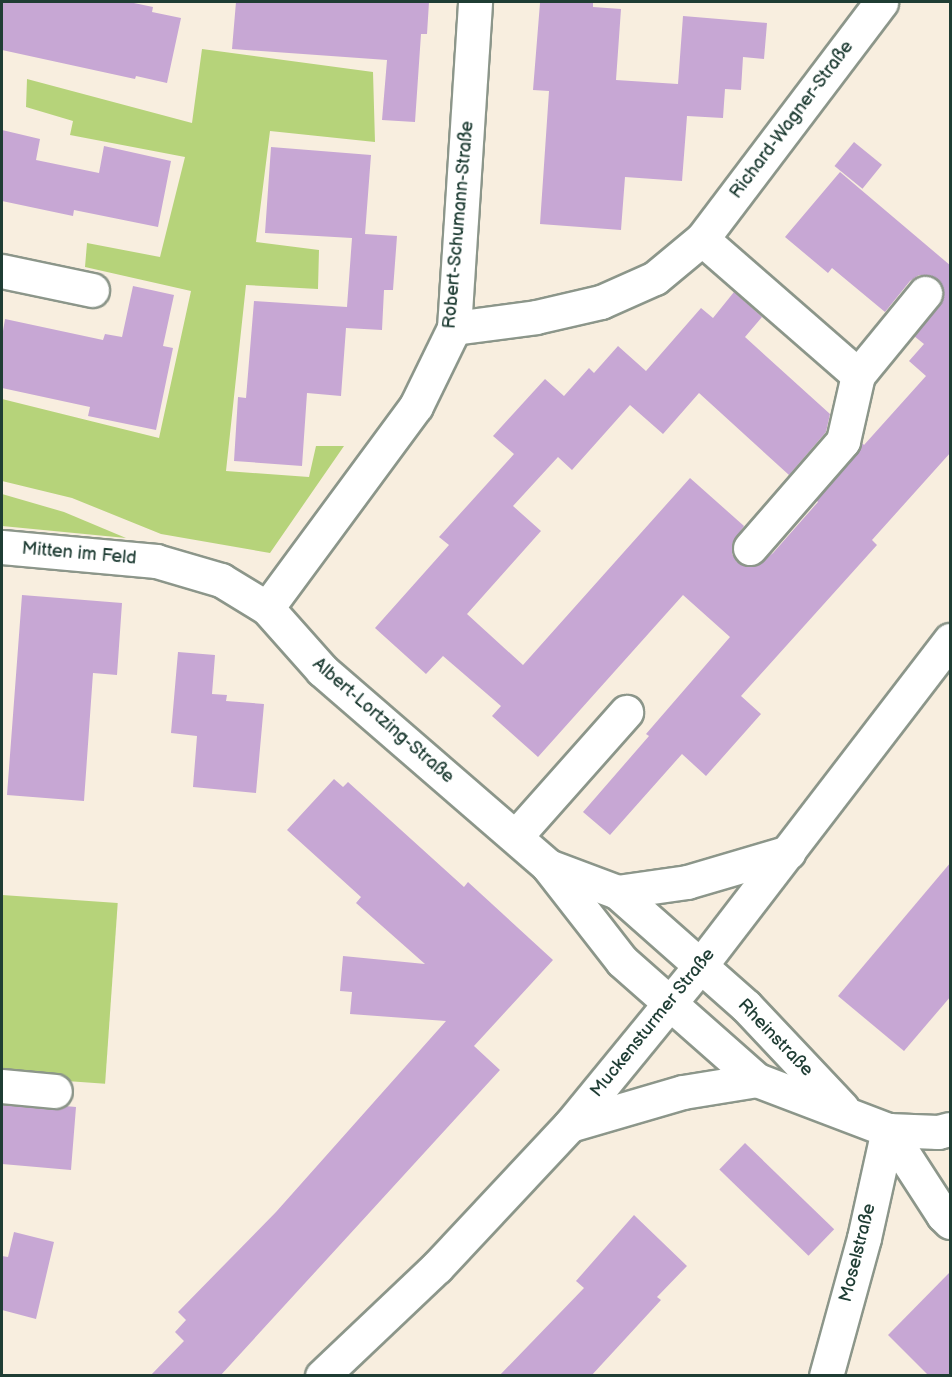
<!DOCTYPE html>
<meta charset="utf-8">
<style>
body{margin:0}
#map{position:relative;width:952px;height:1377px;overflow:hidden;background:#f8eedf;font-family:"Balsamiq Sans",sans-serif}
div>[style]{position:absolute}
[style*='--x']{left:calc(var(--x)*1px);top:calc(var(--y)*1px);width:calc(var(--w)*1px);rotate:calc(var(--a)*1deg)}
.green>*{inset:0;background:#b6d37a;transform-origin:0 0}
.building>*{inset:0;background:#c7a7d4;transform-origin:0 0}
.roads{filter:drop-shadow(2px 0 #8c968a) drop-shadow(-2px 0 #8c968a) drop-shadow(0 2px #8c968a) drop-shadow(0 -2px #8c968a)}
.minor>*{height:33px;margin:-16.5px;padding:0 16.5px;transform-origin:16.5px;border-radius:16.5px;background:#fff}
.major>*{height:33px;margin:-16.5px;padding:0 16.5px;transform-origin:16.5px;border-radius:16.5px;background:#fff}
span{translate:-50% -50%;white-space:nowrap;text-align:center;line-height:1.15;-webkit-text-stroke:4.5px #fff;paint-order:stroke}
.street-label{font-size:18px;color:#1f3d34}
.frame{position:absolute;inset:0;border:3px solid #1f3d34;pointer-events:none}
</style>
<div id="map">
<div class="green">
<div style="clip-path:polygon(202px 49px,373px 72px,375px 142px,270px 131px,256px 242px,319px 250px,318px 289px,246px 285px,226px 471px,309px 477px,316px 446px,344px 446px,270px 553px,161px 534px,72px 498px,2px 481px,2px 399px,159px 438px,191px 291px,85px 267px,87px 243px,160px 257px,185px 157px,70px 135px,73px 121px,26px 107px,27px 79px,192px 123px)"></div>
<div style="clip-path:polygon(2px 494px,64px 512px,126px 538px,2px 526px)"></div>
<div style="left:2px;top:895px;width:116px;height:181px;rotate:4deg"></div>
</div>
<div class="building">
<div style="clip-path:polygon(2px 2px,129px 2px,153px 7px,152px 12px,181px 18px,167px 83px,136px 76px,135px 79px,2px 50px)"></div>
<div style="clip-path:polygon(236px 2px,429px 2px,427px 34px,421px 34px,415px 122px,382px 120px,387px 60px,232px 49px)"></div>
<div style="clip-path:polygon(593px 2px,593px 7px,621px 9px,616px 80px,678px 84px,683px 16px,767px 23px,764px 59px,743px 57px,741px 90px,725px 89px,723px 118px,687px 116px,682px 181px,625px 177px,621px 230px,540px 224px,549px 91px,533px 90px,540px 3px)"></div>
<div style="clip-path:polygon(2px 130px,40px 139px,36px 160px,99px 173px,104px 146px,171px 161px,158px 227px,74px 210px,73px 216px,2px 201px)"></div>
<div style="left:854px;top:142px;width:36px;height:31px;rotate:39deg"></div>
<div style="clip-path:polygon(271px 147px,371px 155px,365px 234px,397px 236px,393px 290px,384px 290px,382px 330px,346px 328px,341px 396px,307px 393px,302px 466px,234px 461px,238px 397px,246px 398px,254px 301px,347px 307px,352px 238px,265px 233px)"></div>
<div style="clip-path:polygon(840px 172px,951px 266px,951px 452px,872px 540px,877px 545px,741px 696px,761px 714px,706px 776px,682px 754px,610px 835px,583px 812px,649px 736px,646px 734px,730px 637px,683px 595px,538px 757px,492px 716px,501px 706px,443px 656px,426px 674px,375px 628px,449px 545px,439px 537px,514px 454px,493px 436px,545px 379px,564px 396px,589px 368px,594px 373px,618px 346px,646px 371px,701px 308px,713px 318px,734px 292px,762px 317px,745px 337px,830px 414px,826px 432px,789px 475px,699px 393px,663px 434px,630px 405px,572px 470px,558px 457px,513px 506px,541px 531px,467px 614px,523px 665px,690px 478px,744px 526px,732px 544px,732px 554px,737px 562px,746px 566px,756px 566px,773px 553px,818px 502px,816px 500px,857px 453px,862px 443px,864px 445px,926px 376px,909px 361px,924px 344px,914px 336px,943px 297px,943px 287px,937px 279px,929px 275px,919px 275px,910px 281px,885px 312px,832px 268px,828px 273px,785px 237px)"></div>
<div style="clip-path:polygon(133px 286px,174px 295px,163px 346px,173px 348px,156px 430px,88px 416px,90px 407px,2px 388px,2px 337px,5px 319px,103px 340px,105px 334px,122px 337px)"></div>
<div style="clip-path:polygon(22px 595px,122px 603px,117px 675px,93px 673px,84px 801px,7px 795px)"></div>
<div style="clip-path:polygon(178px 652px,215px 655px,212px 694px,227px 695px,226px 701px,264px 704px,256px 793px,193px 787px,197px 736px,171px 733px)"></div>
<div style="clip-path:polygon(334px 779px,343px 787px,348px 782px,464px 887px,468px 882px,553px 960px,474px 1046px,500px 1070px,220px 1376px,150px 1376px,184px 1341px,175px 1332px,186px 1320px,178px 1312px,276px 1212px,446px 1021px,350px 1014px,352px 992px,340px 991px,343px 956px,425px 964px,356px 903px,361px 897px,287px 830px)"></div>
<div style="clip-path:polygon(951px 862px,951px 996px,904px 1051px,838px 996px)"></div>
<div style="clip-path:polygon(2px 1105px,53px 1110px,65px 1106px,76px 1107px,71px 1170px,2px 1164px)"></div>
<div style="left:745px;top:1143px;width:124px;height:37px;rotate:44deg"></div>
<div style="clip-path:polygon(634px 1215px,687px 1266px,657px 1297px,661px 1300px,591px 1376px,499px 1376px,584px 1288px,576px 1281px)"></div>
<div style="clip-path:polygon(14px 1232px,54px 1242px,36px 1319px,2px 1310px,2px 1256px,8px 1257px)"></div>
<div style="clip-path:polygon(951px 1271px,951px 1376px,929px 1376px,888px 1335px)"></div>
</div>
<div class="roads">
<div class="minor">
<div style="--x:702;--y:239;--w:207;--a:41.1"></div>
<div style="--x:2;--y:271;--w:92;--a:11.9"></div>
<div style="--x:454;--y:328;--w:83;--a:-7.6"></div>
<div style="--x:536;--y:317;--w:67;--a:-13"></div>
<div style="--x:601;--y:302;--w:59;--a:-24"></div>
<div style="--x:655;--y:278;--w:61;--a:-39.7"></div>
<div style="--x:702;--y:239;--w:297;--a:-52.9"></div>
<div style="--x:2;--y:547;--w:155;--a:5.2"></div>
<div style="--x:156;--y:561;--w:68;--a:16.3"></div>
<div style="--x:221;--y:580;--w:54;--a:31.3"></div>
<div style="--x:267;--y:608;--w:83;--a:48.4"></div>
<div style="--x:322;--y:670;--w:299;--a:40.9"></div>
<div style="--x:548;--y:866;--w:120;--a:52.1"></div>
<div style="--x:622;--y:961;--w:180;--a:41.4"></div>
<div style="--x:757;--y:1080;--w:140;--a:20.9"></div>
<div style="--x:888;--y:1130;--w:50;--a:2.3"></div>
<div style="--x:938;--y:1132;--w:12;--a:-14"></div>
<div style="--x:750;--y:548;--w:142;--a:-49"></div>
<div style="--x:843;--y:441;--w:68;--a:-77.2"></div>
<div style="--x:858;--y:375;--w:106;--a:-50.7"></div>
<div style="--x:267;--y:608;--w:251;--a:-53.6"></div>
<div style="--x:416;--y:406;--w:87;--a:-64"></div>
<div style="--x:454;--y:328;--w:327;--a:-86.3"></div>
<div style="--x:516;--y:836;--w:166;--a:-48.4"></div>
<div style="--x:548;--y:866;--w:74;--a:20.6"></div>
<div style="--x:617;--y:892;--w:172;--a:41.5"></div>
<div style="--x:746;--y:1006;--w:140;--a:46.7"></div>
<div style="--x:2;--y:1086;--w:53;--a:5.4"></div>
<div style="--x:888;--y:1130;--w:101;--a:57.1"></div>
<div style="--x:943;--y:1215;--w:10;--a:45"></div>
<div style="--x:826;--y:1376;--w:143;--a:-74.6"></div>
<div style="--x:864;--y:1238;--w:111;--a:-77.5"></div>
</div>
<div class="major">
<div style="--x:617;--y:892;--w:71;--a:-8.1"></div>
<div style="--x:687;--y:882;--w:106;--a:-16.4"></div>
<div style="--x:570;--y:1125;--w:118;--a:-16.3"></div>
<div style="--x:683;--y:1092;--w:75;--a:-9.2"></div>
<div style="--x:322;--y:1376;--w:158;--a:-43.5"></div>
<div style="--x:437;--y:1267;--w:195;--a:-46.9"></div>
<div style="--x:570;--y:1125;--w:205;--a:-50.7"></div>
<div style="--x:700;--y:966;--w:411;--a:-52.5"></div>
</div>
</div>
<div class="street-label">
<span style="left:792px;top:120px;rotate:-53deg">Richard-Wagner-Straße</span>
<span style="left:459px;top:225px;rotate:-85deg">Robert-Schumann-Straße</span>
<span style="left:79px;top:554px;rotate:5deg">Mitten im Feld</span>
<span style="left:383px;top:721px;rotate:41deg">Albert-Lortzing-Straße</span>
<span style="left:653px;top:1023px;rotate:-51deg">Muckensturmer Straße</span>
<span style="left:775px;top:1038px;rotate:46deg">Rheinstraße</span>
<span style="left:858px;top:1253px;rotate:-76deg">Moselstraße</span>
</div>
<div class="frame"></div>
</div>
